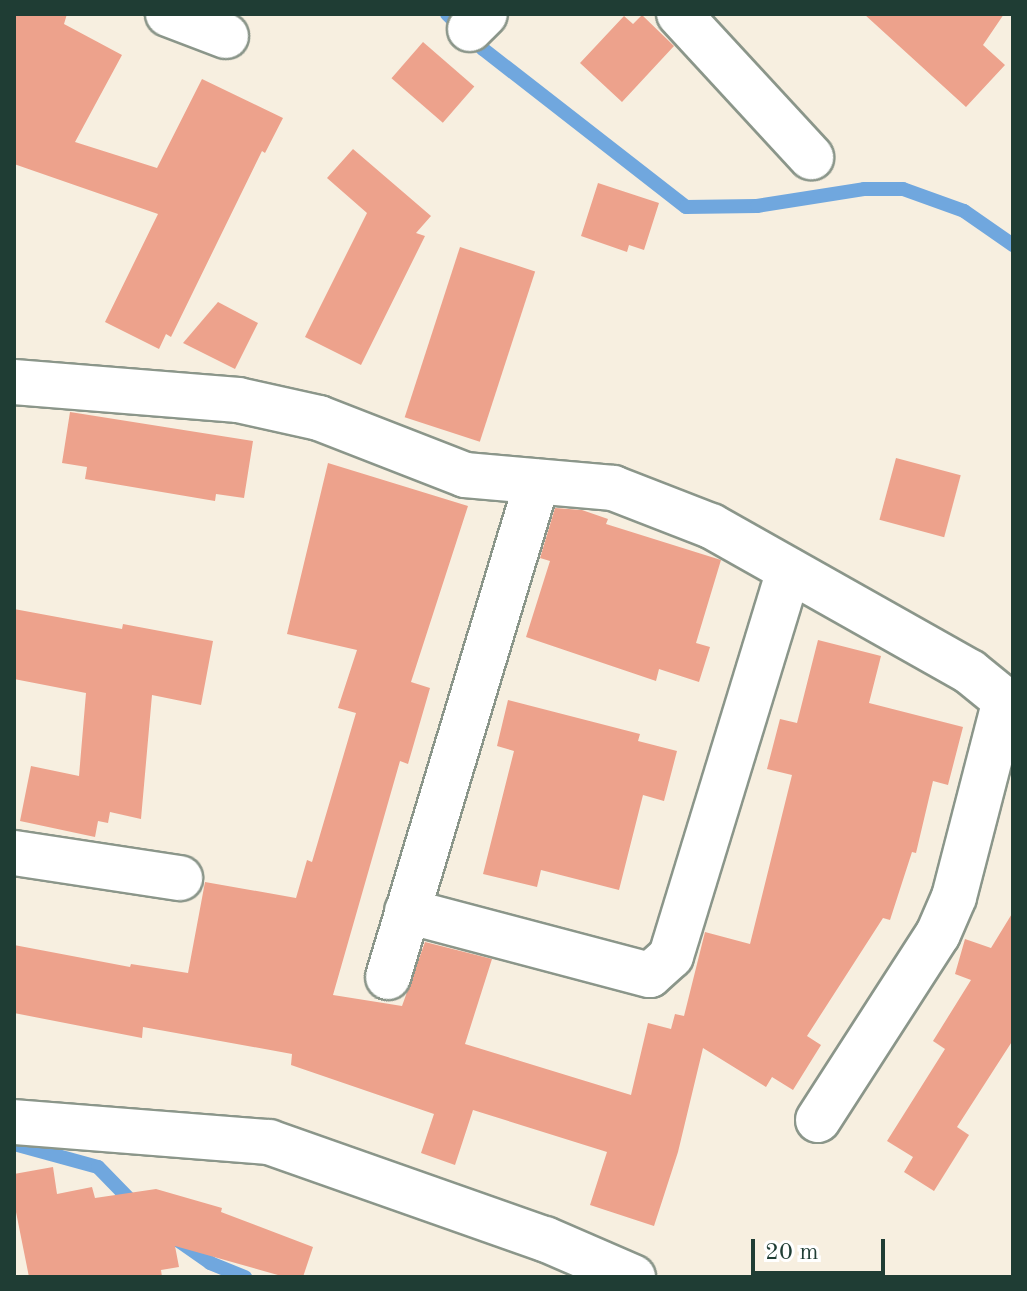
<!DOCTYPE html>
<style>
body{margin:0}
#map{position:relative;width:1027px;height:1291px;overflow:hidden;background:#f7efe0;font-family:"Old Standard TT",serif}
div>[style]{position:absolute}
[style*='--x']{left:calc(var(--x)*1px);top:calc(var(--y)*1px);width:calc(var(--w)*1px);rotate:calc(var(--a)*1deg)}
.stream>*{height:14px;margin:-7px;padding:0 7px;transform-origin:7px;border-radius:7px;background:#70a7de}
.building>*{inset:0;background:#eda28c;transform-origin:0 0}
.roads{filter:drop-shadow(2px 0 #8b968a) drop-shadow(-2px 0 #8b968a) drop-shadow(0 2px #8b968a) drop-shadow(0 -2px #8b968a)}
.street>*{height:44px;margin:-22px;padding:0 22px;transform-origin:22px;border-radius:22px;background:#fff}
span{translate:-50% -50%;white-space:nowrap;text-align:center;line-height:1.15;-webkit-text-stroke:8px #fff;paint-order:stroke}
.frame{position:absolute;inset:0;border:16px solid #1f3d34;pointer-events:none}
.scale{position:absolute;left:751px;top:1239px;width:134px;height:36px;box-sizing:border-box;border:4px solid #1f3d34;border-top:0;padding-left:10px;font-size:24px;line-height:28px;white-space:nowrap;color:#1f3d34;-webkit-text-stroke:6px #fff;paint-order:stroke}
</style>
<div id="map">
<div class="stream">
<div style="--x:447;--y:14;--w:50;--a:44.2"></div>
<div style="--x:483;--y:49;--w:257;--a:37.9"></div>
<div style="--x:686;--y:207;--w:71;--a:-0.8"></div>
<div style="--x:757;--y:206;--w:108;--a:-9"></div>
<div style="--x:864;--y:189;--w:39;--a:0"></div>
<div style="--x:903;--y:189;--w:65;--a:19.8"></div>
<div style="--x:964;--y:211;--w:60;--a:34.8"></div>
<div style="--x:14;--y:1144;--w:87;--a:15.3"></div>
<div style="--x:98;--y:1167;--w:53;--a:45.8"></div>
<div style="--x:179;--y:1241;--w:38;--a:35"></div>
<div style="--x:210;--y:1263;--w:38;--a:22"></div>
</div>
<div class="building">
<div style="clip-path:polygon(14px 14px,67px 14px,64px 24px,122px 55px,75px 142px,157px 168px,202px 79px,283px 118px,265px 153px,262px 151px,171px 337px,166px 334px,159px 349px,105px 322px,158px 214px,14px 164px)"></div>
<div style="clip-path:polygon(864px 14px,1004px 14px,983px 45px,1005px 65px,966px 107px)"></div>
<div style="clip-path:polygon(642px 15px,674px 46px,622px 102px,580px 63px,624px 16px,633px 24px)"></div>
<div style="left:423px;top:42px;width:68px;height:48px;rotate:41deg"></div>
<div style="clip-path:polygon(353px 149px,431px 216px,416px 233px,425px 236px,361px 365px,305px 337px,367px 213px,327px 178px)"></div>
<div style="clip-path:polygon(598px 183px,659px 203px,644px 250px,629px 245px,627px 252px,581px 236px)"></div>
<div style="left:460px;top:247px;width:79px;height:179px;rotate:18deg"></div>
<div style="clip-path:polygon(218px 302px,258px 323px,235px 369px,183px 343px)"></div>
<div style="clip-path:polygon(70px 412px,253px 441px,244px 498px,216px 494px,215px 501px,85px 479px,87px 467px,62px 463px)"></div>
<div style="left:896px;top:458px;width:67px;height:64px;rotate:15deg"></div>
<div style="clip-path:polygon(328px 463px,468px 506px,411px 682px,430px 688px,408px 764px,400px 761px,333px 995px,402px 1006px,425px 942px,492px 959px,465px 1044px,631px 1095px,648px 1023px,671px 1029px,675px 1014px,684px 1016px,705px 932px,750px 944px,792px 775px,767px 769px,780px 719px,797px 723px,818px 640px,881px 656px,869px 703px,963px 727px,948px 785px,933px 781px,916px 853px,912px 852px,890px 920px,883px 918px,807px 1036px,821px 1045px,793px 1090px,772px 1077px,766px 1087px,703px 1048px,678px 1152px,654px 1226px,590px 1205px,607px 1152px,473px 1110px,455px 1165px,421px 1153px,434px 1114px,291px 1065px,292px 1054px,143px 1027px,142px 1038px,14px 1013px,14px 945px,130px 967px,131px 964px,188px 973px,205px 882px,296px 898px,307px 860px,312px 862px,356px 713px,338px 708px,357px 650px,287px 634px)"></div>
<div style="clip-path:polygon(555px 508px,582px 510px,608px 519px,606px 524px,721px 560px,696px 643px,710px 647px,699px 682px,659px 669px,656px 681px,526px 637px,550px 561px,540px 558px)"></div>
<div style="clip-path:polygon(14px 609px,122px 629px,123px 624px,213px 641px,201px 705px,152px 695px,141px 819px,110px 812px,108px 823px,98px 821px,95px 837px,20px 821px,31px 766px,79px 776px,86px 693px,14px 679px)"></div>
<div style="clip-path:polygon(508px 700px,640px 734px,638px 741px,677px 751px,664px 801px,643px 795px,619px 890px,541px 870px,537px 887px,483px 874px,514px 751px,497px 746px)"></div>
<div style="clip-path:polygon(1013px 912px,1013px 1040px,957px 1127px,969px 1135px,934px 1191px,904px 1172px,913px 1157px,887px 1141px,945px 1049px,933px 1041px,971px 980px,955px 974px,965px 939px,991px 948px)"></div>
<div style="clip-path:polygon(53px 1167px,57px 1194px,92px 1187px,95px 1198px,156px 1189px,222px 1208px,221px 1212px,313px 1247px,303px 1277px,285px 1277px,175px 1246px,179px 1267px,161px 1270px,162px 1277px,29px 1277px,14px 1202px,14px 1174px)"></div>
</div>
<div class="roads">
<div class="street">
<div style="--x:168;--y:14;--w:62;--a:20.8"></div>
<div style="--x:679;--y:14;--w:195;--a:47.3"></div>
<div style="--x:470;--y:29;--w:21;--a:-45"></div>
<div style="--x:14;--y:382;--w:225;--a:4.6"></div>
<div style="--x:238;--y:400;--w:83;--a:12.5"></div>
<div style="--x:319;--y:418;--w:157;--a:21.3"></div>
<div style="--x:465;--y:475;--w:149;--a:5"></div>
<div style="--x:613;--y:488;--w:105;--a:21.2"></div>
<div style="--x:711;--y:526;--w:297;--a:29.4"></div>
<div style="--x:970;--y:672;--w:55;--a:39.1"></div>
<div style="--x:14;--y:853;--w:168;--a:8.6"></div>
<div style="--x:407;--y:911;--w:251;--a:14.8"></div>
<div style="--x:650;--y:975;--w:28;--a:-42"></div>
<div style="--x:671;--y:956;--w:403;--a:-73"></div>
<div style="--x:388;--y:977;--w:517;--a:-73.25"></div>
<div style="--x:818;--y:1120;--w:221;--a:-57.2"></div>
<div style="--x:938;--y:934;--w:40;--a:-66.6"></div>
<div style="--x:954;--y:897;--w:203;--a:-75.5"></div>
<div style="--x:14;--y:1122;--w:256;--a:4.5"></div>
<div style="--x:269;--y:1142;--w:293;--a:19.4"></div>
<div style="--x:545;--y:1239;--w:96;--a:23.4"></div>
</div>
</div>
<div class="frame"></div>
<div class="scale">20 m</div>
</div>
